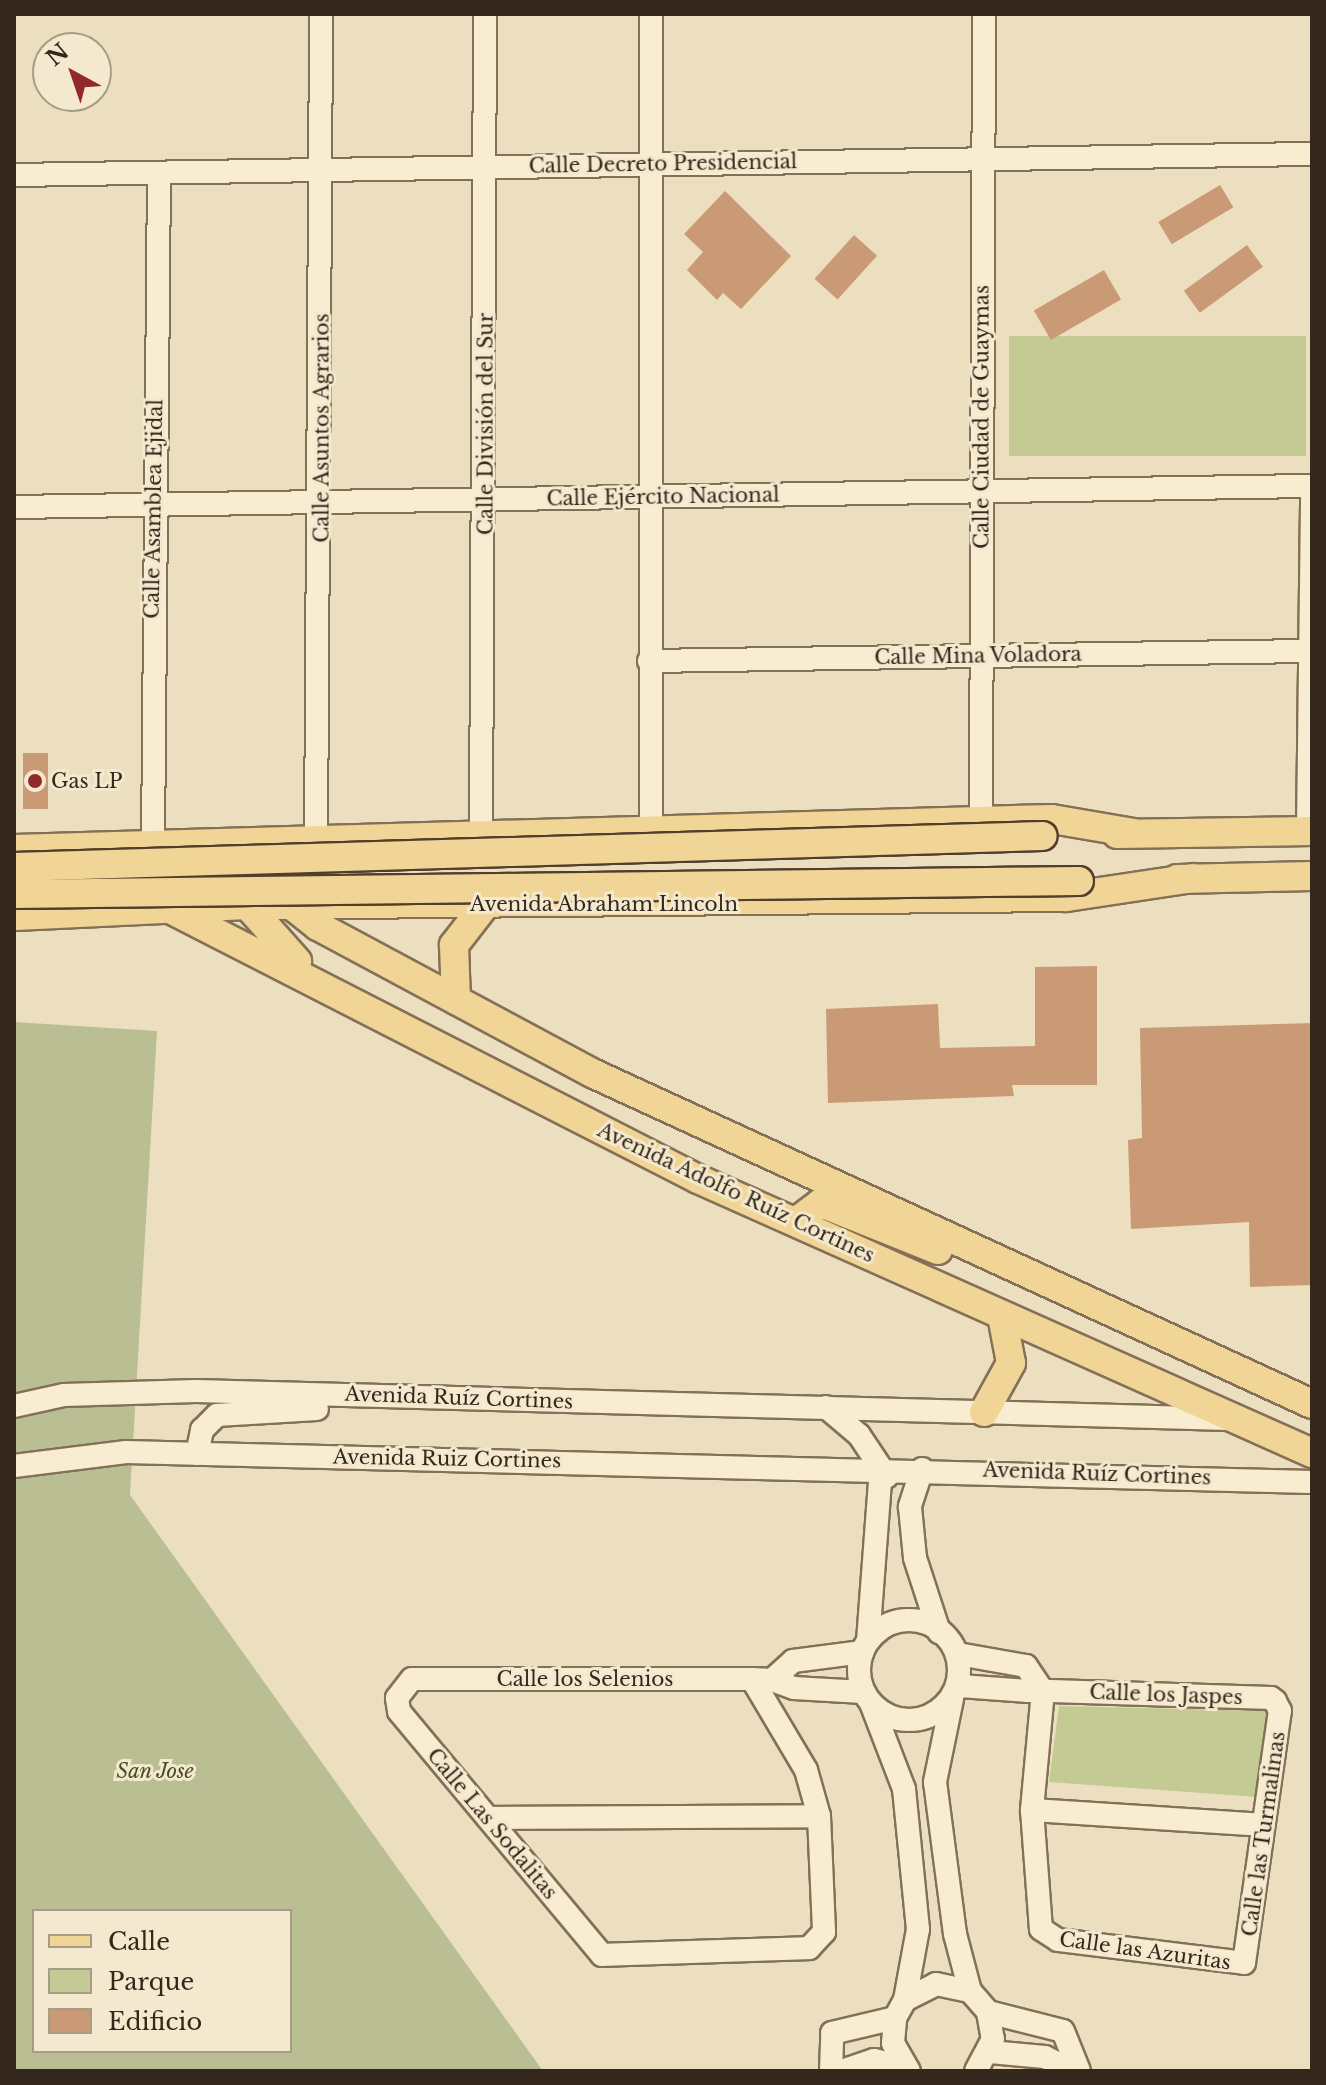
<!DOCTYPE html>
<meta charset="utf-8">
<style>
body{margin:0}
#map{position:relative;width:1326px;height:2085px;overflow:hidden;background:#ecdfbf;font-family:"Libre Baskerville",serif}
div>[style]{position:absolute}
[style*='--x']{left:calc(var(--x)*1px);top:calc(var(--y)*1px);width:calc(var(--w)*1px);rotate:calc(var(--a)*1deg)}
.green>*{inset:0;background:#c3ca93;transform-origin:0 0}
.cemetery>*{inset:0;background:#b9be93}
.building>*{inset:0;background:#ca9975;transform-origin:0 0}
.roads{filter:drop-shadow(2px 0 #847058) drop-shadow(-2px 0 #847058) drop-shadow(0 2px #847058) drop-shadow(0 -2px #847058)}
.minor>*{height:22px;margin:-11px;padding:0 11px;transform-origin:11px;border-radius:11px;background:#f8edd1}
.minor>.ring{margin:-11px;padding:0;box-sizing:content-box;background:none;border:22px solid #f8edd1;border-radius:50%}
.major>*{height:28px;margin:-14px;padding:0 14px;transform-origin:14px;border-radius:14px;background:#f0d596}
.bridges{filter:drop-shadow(2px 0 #523e2c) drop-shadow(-2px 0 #523e2c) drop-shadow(0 2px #523e2c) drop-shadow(0 -2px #523e2c)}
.major-bridge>*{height:28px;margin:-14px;padding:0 14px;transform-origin:14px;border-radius:14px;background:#f0d596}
.dots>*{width:22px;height:22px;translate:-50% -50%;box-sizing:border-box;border:4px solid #f4e9ce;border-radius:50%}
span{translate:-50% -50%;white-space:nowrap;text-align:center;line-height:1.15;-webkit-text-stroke:6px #f4e9ce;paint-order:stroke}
.street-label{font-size:20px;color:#34281c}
.poi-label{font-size:20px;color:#34281c}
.left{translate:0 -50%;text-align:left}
.park-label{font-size:20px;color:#445023;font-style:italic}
.frame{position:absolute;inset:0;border:16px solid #34281c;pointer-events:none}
.legend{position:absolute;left:32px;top:1909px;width:260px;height:144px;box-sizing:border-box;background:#f4e9ce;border:2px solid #a79c87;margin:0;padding:10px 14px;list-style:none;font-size:24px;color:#34281c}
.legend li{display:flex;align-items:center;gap:16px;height:40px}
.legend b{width:40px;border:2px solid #a79c87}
.north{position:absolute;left:32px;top:32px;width:80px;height:80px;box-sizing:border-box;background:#f4e9ce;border:2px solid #a79c87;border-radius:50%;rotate:320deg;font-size:22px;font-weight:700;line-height:32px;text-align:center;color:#34281c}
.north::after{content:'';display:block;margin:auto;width:28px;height:36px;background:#922929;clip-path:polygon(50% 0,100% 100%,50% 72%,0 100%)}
</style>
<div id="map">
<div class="green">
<div style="left:1009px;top:336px;width:297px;height:120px"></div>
<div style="clip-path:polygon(1059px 1706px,1267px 1711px,1258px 1797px,1049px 1782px)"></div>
</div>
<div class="cemetery">
<div style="clip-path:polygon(evenodd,14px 1022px,157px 1031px,130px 1495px,543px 2071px,14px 2071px,14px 1022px,34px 1911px,290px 1911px,290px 2051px,34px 2051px,34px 1911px)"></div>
</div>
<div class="building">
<div style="left:1220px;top:185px;width:26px;height:72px;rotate:59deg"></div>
<div style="clip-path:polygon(725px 191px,791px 256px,741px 309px,723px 293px,717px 300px,687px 270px,703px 252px,684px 234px)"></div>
<div style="left:854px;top:235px;width:31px;height:59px;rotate:42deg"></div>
<div style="left:1247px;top:245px;width:27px;height:78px;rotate:54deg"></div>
<div style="left:1104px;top:270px;width:34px;height:81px;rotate:60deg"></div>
<div style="left:23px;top:753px;width:25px;height:56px"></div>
<div style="clip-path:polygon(1097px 966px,1097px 1085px,1012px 1085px,1014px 1096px,828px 1103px,826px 1009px,938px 1004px,940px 1048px,1035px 1046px,1035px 967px)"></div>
<div style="clip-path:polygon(1312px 1023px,1312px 1285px,1250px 1287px,1249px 1222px,1131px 1229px,1128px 1140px,1142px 1138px,1140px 1028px)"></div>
</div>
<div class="roads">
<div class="minor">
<div style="--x:14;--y:175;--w:1298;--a:-0.93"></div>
<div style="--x:14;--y:507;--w:1298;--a:-0.93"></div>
<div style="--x:649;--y:661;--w:659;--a:-0.87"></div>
<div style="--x:981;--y:821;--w:807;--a:-89.79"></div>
<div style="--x:651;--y:826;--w:812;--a:-90"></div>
<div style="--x:1308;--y:831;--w:342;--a:-89.3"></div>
<div style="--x:481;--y:833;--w:819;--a:-89.72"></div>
<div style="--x:316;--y:843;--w:829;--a:-89.65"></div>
<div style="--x:153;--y:845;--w:672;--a:-89.49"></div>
<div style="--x:14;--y:1406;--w:51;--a:-12.4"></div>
<div style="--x:64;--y:1395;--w:132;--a:-1.7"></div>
<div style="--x:196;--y:1391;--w:1032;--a:1.55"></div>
<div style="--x:826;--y:1407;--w:43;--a:40.3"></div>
<div style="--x:859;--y:1435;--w:50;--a:56.3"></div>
<div style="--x:197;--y:1454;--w:25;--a:-78"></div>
<div style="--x:202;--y:1430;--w:21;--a:-45"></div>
<div style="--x:217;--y:1415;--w:100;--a:-3.4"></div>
<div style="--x:14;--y:1466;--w:113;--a:-7.1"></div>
<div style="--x:126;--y:1452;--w:1186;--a:1.45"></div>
<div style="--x:922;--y:1469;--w:40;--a:108"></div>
<div style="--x:910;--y:1507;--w:51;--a:84.4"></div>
<div style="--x:915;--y:1558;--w:78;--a:72"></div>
<div class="ring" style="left:859px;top:1620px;width:78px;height:78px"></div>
<div style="--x:868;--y:1641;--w:172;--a:-85.7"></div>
<div style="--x:958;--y:1654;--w:69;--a:10"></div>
<div style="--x:1026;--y:1666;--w:30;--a:56"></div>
<div style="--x:1043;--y:1691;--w:120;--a:95.3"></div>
<div style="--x:1032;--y:1810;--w:119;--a:85.7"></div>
<div style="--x:1041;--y:1929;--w:20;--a:33"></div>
<div style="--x:1058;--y:1940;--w:187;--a:7"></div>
<div style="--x:1244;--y:1963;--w:255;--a:-81.9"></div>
<div style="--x:1280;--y:1711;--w:11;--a:-117"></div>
<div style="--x:1275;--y:1701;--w:5;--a:-143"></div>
<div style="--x:1271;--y:1698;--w:228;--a:-178.2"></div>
<div style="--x:1043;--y:1691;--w:15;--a:180"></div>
<div style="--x:1028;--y:1691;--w:68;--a:-175.8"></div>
<div style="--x:752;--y:1679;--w:106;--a:59.3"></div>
<div style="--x:806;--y:1770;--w:48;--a:74.2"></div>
<div style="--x:819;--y:1816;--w:116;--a:87.5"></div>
<div style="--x:824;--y:1932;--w:22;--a:133"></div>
<div style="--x:809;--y:1948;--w:207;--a:178.1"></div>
<div style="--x:602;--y:1955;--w:317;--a:-129.8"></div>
<div style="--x:399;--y:1711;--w:13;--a:-99"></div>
<div style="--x:397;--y:1698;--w:24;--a:-52"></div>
<div style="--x:412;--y:1679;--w:340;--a:0"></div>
<div style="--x:752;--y:1679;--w:20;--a:3"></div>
<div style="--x:772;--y:1680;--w:23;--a:20"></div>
<div style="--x:794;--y:1688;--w:69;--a:3.3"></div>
<div style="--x:772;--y:1680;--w:28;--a:-42"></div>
<div style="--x:793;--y:1661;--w:70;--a:-7.4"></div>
<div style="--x:952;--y:1699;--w:85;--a:101.6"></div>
<div style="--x:935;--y:1782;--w:153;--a:82.5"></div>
<div style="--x:955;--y:1934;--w:59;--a:75.3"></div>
<div style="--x:871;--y:1703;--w:92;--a:69"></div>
<div style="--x:904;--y:1789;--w:141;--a:84.3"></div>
<div style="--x:918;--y:1929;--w:72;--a:100.4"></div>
<div style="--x:1032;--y:1810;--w:230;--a:3.7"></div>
<div style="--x:488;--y:1818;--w:331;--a:-0.3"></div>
<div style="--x:988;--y:2012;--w:77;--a:14.2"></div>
<div style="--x:1063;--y:2031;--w:43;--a:68.2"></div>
<div style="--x:990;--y:2052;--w:55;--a:5.2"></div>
<div style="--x:1045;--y:2057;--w:30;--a:27"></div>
<div style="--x:831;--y:2071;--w:38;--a:-88"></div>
<div style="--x:832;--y:2033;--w:65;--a:-13.4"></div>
<div style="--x:842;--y:2071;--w:34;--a:-19"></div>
<div style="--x:874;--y:2060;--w:31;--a:13"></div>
<div style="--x:909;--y:2071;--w:32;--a:-120"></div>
<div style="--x:893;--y:2043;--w:25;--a:-85"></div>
<div style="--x:895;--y:2018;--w:21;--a:-61"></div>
<div style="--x:905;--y:2000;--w:35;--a:-27"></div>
<div style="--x:936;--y:1984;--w:35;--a:12"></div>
<div style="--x:970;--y:1991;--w:28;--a:49"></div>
<div style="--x:988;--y:2012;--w:27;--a:80"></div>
<div style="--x:993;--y:2039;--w:36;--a:118"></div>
</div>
<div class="major">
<div style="--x:1117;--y:834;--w:195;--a:-0.9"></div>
<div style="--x:214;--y:844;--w:132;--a:38.3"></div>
<div style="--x:318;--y:926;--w:311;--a:28.2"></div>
<div style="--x:592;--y:1073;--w:792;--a:24.69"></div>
<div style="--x:14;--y:849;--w:1038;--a:-1.66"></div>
<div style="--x:1052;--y:819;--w:83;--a:9.7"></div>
<div style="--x:1177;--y:879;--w:135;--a:-1.3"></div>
<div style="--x:240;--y:897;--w:86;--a:48.3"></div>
<div style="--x:172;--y:910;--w:591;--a:27.09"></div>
<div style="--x:698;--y:1179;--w:672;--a:24.05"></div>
<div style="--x:14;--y:916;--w:230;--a:-2.7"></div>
<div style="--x:244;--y:905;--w:822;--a:-0.56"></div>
<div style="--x:1066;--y:897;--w:128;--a:-8.5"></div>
<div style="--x:456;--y:1000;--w:55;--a:-92.1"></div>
<div style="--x:454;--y:945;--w:51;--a:-52.2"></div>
<div style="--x:797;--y:1221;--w:30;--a:-37"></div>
<div style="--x:821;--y:1203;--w:126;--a:21.9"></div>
<div style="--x:984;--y:1412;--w:56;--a:-61.1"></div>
<div style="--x:1011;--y:1363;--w:48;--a:-100.8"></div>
</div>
</div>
<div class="bridges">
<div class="major-bridge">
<div style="--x:14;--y:867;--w:1029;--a:-1.73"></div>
<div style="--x:14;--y:894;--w:1065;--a:-0.7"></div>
</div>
</div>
<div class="dots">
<div style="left:35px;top:781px;background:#922929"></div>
</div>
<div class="street-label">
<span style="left:663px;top:164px;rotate:-1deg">Calle Decreto Presidencial</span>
<span style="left:982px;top:417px;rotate:-90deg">Calle Ciudad de Guaymas</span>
<span style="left:486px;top:424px;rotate:-90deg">Calle División del Sur</span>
<span style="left:322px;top:428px;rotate:-90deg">Calle Asuntos Agrarios</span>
<span style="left:663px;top:497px;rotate:-1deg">Calle Ejército Nacional</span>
<span style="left:154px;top:509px;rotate:-89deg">Calle Asamblea Ejidal</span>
<span style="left:978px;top:656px;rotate:-1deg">Calle Mina Voladora</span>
<span style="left:604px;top:904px">Avenida Abraham Lincoln</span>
<span style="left:736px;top:1193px;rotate:25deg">Avenida Adolfo Ruíz Cortines</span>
<span style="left:459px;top:1398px;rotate:2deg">Avenida Ruíz Cortines</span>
<span style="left:447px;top:1459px;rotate:1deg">Avenida Ruiz Cortines</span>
<span style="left:1097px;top:1474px;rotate:2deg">Avenida Ruíz Cortines</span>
<span style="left:585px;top:1679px">Calle los Selenios</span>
<span style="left:1166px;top:1695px;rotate:2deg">Calle los Jaspes</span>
<span style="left:492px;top:1824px;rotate:50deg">Calle Las Sodalitas</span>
<span style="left:1264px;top:1834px;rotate:-82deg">Calle las Turmalinas</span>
<span style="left:1145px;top:1951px;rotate:8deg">Calle las Azuritas</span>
</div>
<div class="poi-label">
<span class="left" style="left:51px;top:781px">Gas LP</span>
</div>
<div class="park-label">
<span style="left:155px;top:1771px">San Jose</span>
</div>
<div class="frame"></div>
<ul class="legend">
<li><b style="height:10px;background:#f0d596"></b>Calle</li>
<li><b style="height:22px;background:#c3ca93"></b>Parque</li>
<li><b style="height:22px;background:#ca9975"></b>Edificio</li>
</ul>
<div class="north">N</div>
</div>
